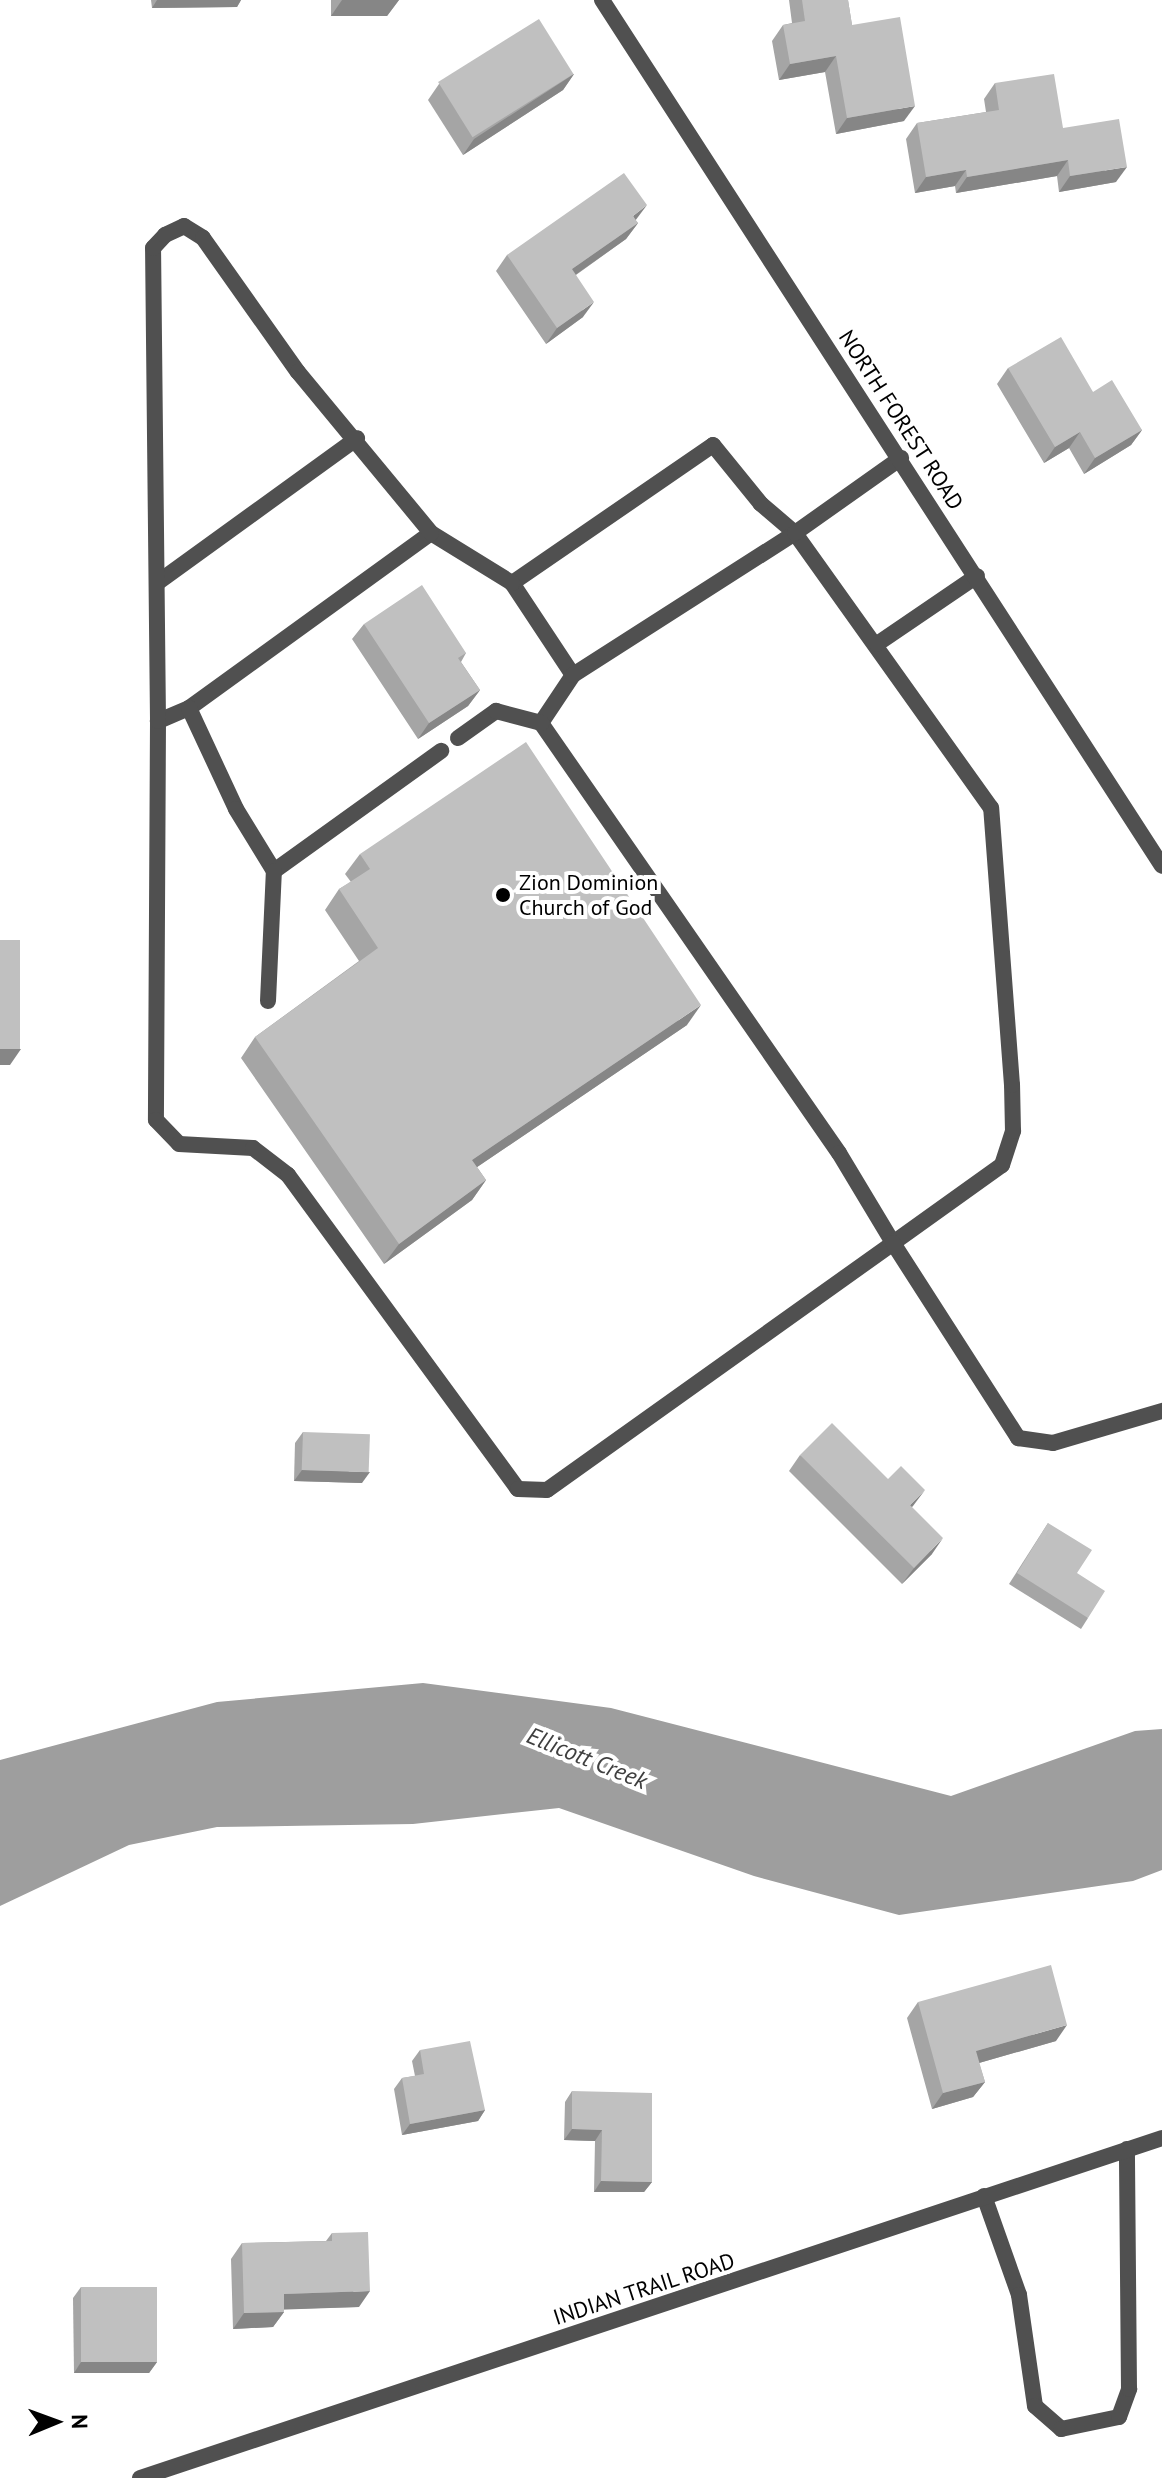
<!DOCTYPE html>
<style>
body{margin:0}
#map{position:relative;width:1162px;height:2478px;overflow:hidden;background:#fff;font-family:"PT Sans",sans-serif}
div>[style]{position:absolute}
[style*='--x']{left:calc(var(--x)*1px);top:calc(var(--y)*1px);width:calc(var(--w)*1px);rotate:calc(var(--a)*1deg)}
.water>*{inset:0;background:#9e9e9e}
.service>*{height:16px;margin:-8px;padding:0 8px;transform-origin:8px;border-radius:8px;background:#505050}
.minor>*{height:16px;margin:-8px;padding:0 8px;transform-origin:8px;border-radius:8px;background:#505050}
.tertiary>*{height:16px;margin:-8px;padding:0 8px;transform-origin:8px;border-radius:8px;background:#505050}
.wall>*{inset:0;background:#a5a5a5}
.shaded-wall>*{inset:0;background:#868686}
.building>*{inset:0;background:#c0c0c0;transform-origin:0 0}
.dots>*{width:22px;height:22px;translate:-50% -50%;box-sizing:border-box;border:4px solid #fff;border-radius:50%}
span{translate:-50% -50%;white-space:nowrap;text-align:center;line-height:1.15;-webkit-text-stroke:8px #fff;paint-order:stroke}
.street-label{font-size:22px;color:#000}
.poi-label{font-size:22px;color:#000}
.left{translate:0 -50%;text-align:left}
.water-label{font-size:24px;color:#3f3f3f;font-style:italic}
.north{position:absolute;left:16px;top:2382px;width:80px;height:80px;-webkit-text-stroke:6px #fff;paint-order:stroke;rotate:89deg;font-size:22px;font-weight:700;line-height:32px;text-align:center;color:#000}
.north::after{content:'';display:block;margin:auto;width:28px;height:36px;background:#000;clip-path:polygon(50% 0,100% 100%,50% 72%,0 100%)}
</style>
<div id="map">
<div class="water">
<div style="clip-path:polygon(423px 1683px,611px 1708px,951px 1796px,1135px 1731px,1162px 1729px,1162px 1870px,1133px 1881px,899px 1915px,754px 1876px,559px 1808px,413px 1824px,217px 1827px,129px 1845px,0 1906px,0 1760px,217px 1702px)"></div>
</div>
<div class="service">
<div style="--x:157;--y:583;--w:247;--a:-35.9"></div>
<div style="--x:512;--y:583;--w:110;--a:56.5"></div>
<div style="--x:573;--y:675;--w:58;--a:123.7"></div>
<div style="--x:541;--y:723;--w:523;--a:55.28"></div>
<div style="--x:839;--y:1153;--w:105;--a:59"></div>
<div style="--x:893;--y:1243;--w:134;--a:-35.6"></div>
<div style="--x:1002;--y:1165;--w:36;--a:-72"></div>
<div style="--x:1013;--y:1131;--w:46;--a:-91.2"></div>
<div style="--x:1012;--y:1085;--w:278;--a:-94.3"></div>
<div style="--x:991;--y:808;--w:338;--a:-125.5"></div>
<div style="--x:795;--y:533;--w:45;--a:-139.5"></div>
<div style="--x:761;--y:504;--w:76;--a:-129.1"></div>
<div style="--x:713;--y:445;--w:244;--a:145.5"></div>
<div style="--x:512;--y:583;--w:95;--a:-148.3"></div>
<div style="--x:431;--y:533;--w:299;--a:144.1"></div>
<div style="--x:189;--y:708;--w:34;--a:157"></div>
<div style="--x:158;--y:721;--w:399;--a:90.3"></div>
<div style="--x:156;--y:1120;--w:33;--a:46"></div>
<div style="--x:179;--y:1144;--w:74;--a:3.1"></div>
<div style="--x:253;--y:1148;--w:44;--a:37.6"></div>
<div style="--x:288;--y:1175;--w:389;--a:53.8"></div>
<div style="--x:518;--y:1489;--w:29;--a:2"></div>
<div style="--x:547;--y:1490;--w:425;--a:-35.5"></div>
<div style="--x:893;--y:1243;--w:232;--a:57.3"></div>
<div style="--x:1018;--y:1438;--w:35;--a:8"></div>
<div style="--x:1053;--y:1443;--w:114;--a:-16.4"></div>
<div style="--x:877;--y:644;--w:121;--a:-34.2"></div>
<div style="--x:573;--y:675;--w:264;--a:-32.6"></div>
<div style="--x:795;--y:533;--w:130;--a:-35.3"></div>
<div style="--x:189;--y:708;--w:111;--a:65"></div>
<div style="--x:236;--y:809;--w:73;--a:58.5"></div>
<div style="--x:274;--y:871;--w:206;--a:-35.7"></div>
<div style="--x:158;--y:721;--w:473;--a:-90.6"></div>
<div style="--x:153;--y:248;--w:18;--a:-47"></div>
<div style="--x:165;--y:235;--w:21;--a:-25"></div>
<div style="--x:184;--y:226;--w:22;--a:32"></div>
<div style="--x:203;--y:238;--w:164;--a:54.7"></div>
<div style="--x:298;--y:372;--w:209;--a:50.4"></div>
<div style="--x:458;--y:738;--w:47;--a:-35.4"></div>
<div style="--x:496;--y:711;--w:47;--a:14.9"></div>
<div style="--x:268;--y:1001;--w:130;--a:-87.4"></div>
<div style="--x:984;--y:2196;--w:105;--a:70.5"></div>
<div style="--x:1019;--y:2295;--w:112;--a:81.8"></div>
<div style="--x:1035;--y:2406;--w:35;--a:41"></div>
<div style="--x:1061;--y:2429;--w:59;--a:-11.7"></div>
<div style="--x:1119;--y:2417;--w:30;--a:-70"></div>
<div style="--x:1129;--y:2389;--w:240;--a:-90.5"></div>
</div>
<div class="minor">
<div style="--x:140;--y:2478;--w:1077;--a:-18.4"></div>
</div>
<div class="tertiary">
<div style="--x:602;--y:0;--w:1031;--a:57.11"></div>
</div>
<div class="wall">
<div style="clip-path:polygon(151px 0,241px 0,237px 7px,152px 8px)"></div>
<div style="clip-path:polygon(331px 0,399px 0,387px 16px,331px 16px)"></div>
<div style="clip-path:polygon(789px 0,848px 0,852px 25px,904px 121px,836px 134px,825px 72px,779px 80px,772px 41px,783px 25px,792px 23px)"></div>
<div style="clip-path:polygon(574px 74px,563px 90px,463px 155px,428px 100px,439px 84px)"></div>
<div style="clip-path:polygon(995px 83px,1063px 128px,1116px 182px,1059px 192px,1057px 176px,956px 193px,955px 186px,915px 193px,906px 139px,917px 123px,986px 112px,984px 99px)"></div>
<div style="clip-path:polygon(636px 221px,638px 223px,626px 239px,576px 275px,583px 317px,546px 344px,496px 271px,507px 255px)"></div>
<div style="clip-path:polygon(1008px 368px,1093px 392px,1142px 430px,1131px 445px,1084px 474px,1069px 448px,1044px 463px,997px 384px)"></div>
<div style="clip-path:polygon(364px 624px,466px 653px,461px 662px,480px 690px,468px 706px,418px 739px,352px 639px)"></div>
<div style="clip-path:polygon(360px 854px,687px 1025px,477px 1167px,486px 1180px,472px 1200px,384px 1264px,241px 1058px,255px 1037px,359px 961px,325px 910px,339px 889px,351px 882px,345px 874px)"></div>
<div style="clip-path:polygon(303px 1432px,362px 1483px,294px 1481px,295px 1443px)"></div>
<div style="clip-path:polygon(800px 1455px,912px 1508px,932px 1554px,902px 1584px,789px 1471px)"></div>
<div style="clip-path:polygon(1048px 1523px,1088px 1618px,1081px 1629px,1009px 1584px)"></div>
<div style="clip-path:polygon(918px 2002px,1056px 2041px,979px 2063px,985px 2082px,973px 2097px,932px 2109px,907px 2018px)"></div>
<div style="clip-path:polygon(420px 2050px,485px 2110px,478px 2121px,402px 2135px,394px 2089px,402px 2078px,415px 2076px,412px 2061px)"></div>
<div style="clip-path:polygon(572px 2091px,652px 2182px,644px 2192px,594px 2192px,595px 2141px,564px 2140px,565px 2102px)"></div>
<div style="clip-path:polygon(332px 2233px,359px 2307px,284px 2309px,284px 2312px,273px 2327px,233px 2329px,231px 2259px,242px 2243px,326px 2241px)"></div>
<div style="clip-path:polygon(81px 2287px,157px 2362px,149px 2373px,74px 2373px,73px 2298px)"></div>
</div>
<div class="shaded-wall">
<div style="clip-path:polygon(157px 0,241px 0,237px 7px,152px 8px)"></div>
<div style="clip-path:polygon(342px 0,399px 0,387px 16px,331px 16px)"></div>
<div style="clip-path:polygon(836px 56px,825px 72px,779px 80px,790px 64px)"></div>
<div style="clip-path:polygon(574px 74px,563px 90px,463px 155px,474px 139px)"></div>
<div style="clip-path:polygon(915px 106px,904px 121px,836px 134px,847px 118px)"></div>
<div style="clip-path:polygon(1068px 160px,1057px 176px,956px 193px,967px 177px)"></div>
<div style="clip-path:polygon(1127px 167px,1116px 182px,1059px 192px,1070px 176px)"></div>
<div style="clip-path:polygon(966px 170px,955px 186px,915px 193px,926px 177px)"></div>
<div style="clip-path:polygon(647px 205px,635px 221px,633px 216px)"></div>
<div style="clip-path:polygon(638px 223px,626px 239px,561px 285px,572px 269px)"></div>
<div style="clip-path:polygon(594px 302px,583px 317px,546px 344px,557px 328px)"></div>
<div style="clip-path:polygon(1142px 430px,1131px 445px,1084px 474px,1095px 458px)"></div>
<div style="clip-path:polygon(1080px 432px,1069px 448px,1044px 463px,1055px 447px)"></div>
<div style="clip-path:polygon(480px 690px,468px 706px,418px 739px,429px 723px)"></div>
<div style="clip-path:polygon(701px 1005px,687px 1025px,458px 1180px,472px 1160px)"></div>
<div style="clip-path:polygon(0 1049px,21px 1049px,10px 1065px,0 1065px)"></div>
<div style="clip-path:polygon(486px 1180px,472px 1200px,384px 1264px,399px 1244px)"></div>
<div style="clip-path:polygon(302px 1470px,370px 1472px,362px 1483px,294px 1481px)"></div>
<div style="clip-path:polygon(925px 1490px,913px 1506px,899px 1521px,910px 1505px)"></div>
<div style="clip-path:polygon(943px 1538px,932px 1554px,902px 1584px,914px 1568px)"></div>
<div style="clip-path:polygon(1067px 2025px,1056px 2041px,965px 2067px,976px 2051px)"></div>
<div style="clip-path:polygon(985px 2082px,973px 2097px,932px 2109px,943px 2093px)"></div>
<div style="clip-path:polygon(485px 2110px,478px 2121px,402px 2135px,410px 2124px)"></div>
<div style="clip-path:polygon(572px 2129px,602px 2130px,595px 2141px,564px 2140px)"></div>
<div style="clip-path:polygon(601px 2181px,652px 2182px,644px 2192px,594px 2192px)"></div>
<div style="clip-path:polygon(370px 2291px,359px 2307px,272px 2310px,284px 2294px)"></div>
<div style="clip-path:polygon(284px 2312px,273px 2327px,233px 2329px,244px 2313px)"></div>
<div style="clip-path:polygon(81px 2362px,157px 2362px,149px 2373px,74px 2373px)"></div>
</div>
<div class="building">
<div style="clip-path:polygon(802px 0,848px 0,852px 25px,900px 17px,915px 106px,847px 118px,836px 56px,790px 64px,783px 25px,805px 21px)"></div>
<div style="left:539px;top:19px;width:65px;height:119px;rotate:58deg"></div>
<div style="clip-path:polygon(1054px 74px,1063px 128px,1119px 119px,1127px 167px,1070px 176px,1068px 160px,967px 177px,966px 170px,926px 177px,917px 123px,999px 110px,995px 83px)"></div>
<div style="clip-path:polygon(624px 173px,647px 205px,633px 216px,638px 223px,572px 269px,594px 302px,557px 328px,507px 255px)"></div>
<div style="clip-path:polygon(1061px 337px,1093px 392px,1112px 380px,1142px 430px,1095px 458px,1080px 432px,1055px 447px,1008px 368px)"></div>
<div style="clip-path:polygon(422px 585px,466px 653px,458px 658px,480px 690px,429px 723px,364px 624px)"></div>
<div style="clip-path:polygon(526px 742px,701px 1005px,472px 1160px,486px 1180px,399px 1244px,255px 1037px,378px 948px,339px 889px,370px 869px,360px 854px)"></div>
<div style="left:0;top:940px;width:20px;height:109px"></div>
<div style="clip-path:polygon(832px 1423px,888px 1479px,901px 1466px,925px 1490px,910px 1505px,943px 1538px,914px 1568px,800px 1455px)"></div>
<div style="left:303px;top:1432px;width:67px;height:38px;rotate:2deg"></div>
<div style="clip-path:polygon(1048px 1523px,1092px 1550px,1077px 1573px,1105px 1591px,1088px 1618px,1017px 1573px)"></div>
<div style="clip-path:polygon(1051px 1965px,1067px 2025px,976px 2051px,985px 2082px,943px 2093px,918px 2002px)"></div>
<div style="clip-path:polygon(470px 2041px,485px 2110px,410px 2124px,402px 2078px,424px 2074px,420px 2050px)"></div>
<div style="clip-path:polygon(572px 2091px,652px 2093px,652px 2182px,601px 2181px,602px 2130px,572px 2129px)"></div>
<div style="clip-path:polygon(368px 2232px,370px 2291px,284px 2294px,284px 2312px,244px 2313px,242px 2243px,332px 2241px,332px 2233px)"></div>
<div style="left:81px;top:2287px;width:76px;height:75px"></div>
</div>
<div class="dots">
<div style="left:503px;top:895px;background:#000"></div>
</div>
<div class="street-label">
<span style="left:901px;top:420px;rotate:57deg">NORTH FOREST ROAD</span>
<span style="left:644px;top:2289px;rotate:-18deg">INDIAN TRAIL ROAD</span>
</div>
<div class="poi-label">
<span class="left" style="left:519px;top:895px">Zion Dominion<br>Church of God</span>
</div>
<div class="water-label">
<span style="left:587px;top:1758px;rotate:22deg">Ellicott Creek</span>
</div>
<div class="north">N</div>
</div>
